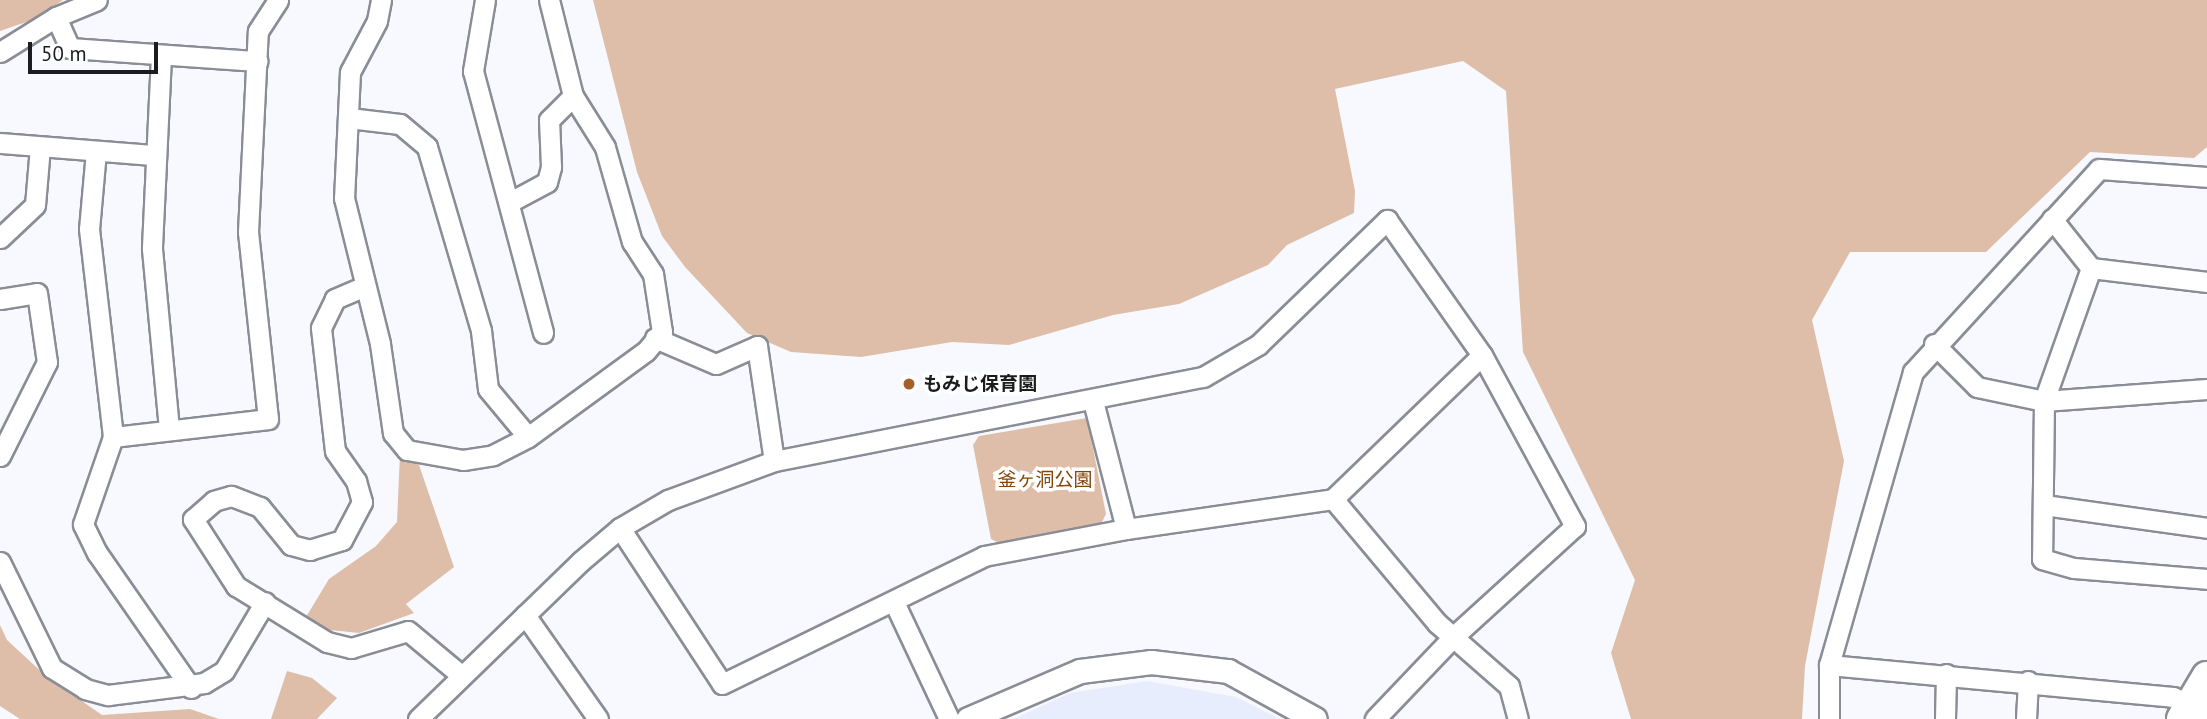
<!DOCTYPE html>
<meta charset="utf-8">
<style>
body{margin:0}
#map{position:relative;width:2207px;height:719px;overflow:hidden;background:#f7f9fe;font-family:"PT Sans","Noto Sans JP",sans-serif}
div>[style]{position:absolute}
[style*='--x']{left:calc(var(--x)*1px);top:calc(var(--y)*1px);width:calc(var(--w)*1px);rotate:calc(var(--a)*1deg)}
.built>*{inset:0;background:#e7edfd}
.green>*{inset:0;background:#debea8}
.roads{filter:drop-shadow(2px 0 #8a8d95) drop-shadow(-2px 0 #8a8d95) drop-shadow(0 2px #8a8d95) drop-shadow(0 -2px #8a8d95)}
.minor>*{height:19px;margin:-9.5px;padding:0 9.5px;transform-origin:9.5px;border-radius:9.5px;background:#fff}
.tertiary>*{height:23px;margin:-11.5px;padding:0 11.5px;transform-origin:11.5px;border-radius:11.5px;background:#fff}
.primary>*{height:30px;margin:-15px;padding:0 15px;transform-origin:15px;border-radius:15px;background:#fff}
.dots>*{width:19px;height:19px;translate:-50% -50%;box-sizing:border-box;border:4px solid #fff;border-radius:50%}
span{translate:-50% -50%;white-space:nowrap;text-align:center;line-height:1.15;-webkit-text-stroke:7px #fff;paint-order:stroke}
.poi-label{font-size:19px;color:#1b1c1f;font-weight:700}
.left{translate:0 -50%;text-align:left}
.park-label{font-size:19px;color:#834609}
.scale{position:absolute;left:28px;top:42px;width:130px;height:32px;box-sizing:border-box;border:4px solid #1b1c1f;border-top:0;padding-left:9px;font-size:21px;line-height:24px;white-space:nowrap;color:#1b1c1f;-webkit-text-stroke:5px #fff;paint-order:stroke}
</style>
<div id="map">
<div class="built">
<div style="clip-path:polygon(1147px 681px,1236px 697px,1280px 719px,1014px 719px,1070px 693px)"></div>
</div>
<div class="green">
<div style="clip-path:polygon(0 0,63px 0,35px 19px,0 31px)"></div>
<div style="clip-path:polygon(593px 0,2207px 0,2207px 147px,2194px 158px,2090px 152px,1986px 252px,1850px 252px,1812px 320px,1844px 461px,1805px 666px,1802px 719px,1631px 719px,1611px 653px,1635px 580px,1523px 352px,1506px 91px,1463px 61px,1335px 89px,1355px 191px,1354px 213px,1287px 245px,1268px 265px,1179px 304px,1113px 315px,1009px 345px,952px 342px,861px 357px,791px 352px,747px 333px,685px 267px,662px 236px,637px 172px)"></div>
<div style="clip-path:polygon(1087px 418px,1106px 514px,1101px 524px,999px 543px,991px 539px,973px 445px,979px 436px)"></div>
<div style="clip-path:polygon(400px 454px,419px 465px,454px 567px,406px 604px,414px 613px,359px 633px,330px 630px,306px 617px,329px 579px,376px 546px,397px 522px)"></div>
<div style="clip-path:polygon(0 625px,7px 640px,46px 676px,102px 715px,190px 709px,219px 719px,20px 719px,0 706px)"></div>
<div style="clip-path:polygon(287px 671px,312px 678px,337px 698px,317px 719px,271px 719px)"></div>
</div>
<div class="roads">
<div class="minor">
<div style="--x:381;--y:0;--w:21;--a:101"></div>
<div style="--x:377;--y:21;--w:58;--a:117.9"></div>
<div style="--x:350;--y:72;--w:126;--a:92.7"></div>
<div style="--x:344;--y:198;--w:150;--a:76.1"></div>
<div style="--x:380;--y:344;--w:90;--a:81.7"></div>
<div style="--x:393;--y:433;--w:22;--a:51"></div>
<div style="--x:407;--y:450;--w:57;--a:10.1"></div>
<div style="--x:463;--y:460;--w:30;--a:-9"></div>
<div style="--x:493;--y:455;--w:39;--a:-27"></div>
<div style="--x:528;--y:437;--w:146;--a:-36.1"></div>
<div style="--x:646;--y:351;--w:25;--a:-50"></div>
<div style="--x:662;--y:332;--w:59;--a:-98.8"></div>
<div style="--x:653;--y:274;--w:38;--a:-123"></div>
<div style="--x:632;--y:242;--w:99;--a:-105.9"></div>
<div style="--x:605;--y:147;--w:60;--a:-122.1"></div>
<div style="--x:573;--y:96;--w:99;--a:-104"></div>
<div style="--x:485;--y:0;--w:72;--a:99.6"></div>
<div style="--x:473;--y:71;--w:271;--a:75"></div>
<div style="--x:56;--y:17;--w:34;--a:66"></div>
<div style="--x:70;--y:48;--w:188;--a:4"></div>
<div style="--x:0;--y:52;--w:66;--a:-32"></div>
<div style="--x:56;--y:17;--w:44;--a:-22.5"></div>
<div style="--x:161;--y:56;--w:193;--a:92.7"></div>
<div style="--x:152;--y:249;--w:181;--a:84.6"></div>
<div style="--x:349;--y:118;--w:51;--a:6.7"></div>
<div style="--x:400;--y:124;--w:35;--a:40"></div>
<div style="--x:427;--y:147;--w:192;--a:73.6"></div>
<div style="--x:481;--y:331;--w:58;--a:83.1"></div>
<div style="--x:488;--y:389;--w:62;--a:50.2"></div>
<div style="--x:0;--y:143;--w:153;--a:4.5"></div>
<div style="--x:96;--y:151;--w:78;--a:95.1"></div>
<div style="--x:89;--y:229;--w:209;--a:83.4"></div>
<div style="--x:510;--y:202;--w:42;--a:-28.4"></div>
<div style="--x:547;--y:182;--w:16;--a:-75"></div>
<div style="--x:551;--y:167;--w:47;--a:-92.4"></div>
<div style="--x:549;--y:120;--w:34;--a:-45"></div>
<div style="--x:2052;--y:219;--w:63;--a:51.5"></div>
<div style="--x:2091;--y:268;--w:117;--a:6.9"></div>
<div style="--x:0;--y:238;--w:48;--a:-43.3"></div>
<div style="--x:35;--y:205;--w:58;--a:-85.1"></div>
<div style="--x:2091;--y:268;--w:141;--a:109.5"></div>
<div style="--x:2044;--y:401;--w:158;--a:90.7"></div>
<div style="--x:2042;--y:559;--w:33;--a:16"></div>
<div style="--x:2074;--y:568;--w:133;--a:4.7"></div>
<div style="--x:365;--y:286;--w:33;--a:157"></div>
<div style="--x:335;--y:299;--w:32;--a:116"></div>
<div style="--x:321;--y:328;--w:124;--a:83.5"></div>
<div style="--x:335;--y:451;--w:37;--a:55"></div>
<div style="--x:356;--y:481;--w:22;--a:74"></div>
<div style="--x:362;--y:502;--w:43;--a:117.8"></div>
<div style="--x:342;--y:540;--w:34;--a:163"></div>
<div style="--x:310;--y:550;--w:20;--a:-165"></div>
<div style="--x:291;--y:545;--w:49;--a:-129.2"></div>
<div style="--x:260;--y:507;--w:31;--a:-159"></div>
<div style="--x:231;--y:496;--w:18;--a:164"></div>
<div style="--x:214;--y:501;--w:28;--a:139"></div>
<div style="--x:193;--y:519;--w:80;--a:57.3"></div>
<div style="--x:236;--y:586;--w:107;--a:31.6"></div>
<div style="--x:327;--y:642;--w:25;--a:14"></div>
<div style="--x:351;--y:648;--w:59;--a:-16.6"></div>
<div style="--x:408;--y:631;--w:70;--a:39.8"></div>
<div style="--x:0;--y:299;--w:37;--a:-9"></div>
<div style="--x:37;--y:293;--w:70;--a:81.8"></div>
<div style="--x:47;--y:362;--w:105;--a:116.6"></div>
<div style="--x:655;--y:338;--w:66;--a:23.1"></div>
<div style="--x:716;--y:364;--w:45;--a:-23.7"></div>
<div style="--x:757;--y:346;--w:116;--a:81.6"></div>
<div style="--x:1934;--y:344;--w:61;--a:45"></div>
<div style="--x:1977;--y:387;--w:68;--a:11.8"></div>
<div style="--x:2044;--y:401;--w:163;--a:-4.2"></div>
<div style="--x:1093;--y:401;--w:132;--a:75.5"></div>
<div style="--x:1333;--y:499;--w:162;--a:50"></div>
<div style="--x:1437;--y:623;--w:96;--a:41.2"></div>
<div style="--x:1509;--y:686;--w:34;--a:75"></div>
<div style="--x:2044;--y:505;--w:165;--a:8"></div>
<div style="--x:620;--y:528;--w:186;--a:56.8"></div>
<div style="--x:722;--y:684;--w:292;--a:-26"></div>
<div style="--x:984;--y:556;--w:145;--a:-10.8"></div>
<div style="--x:1126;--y:529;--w:209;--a:-8.2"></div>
<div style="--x:1333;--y:499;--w:207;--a:-44"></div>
<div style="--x:0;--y:562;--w:118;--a:63.9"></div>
<div style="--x:52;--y:668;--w:39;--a:32"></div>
<div style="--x:85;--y:689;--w:24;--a:15"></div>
<div style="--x:108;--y:695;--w:97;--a:-7.1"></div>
<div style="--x:204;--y:683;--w:23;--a:-31"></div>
<div style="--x:224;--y:671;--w:80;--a:-59.3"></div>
<div style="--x:894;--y:602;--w:129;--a:64.8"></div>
<div style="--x:525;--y:615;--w:127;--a:54.9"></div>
<div style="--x:1829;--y:665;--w:345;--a:5.3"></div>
<div style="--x:2173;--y:697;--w:37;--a:24"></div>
<div style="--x:191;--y:688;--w:165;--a:-124.8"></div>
<div style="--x:97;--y:553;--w:32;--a:-116"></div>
<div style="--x:83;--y:524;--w:92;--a:-71"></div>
<div style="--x:113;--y:437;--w:156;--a:-6.6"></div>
<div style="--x:268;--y:419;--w:188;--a:-96.1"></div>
<div style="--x:248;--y:232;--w:201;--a:-87.2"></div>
<div style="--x:258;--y:31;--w:37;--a:-57"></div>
<div style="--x:418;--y:719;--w:227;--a:-44.1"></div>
<div style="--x:581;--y:561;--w:51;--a:-40.2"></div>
<div style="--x:620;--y:528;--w:56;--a:-30.3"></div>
<div style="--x:668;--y:500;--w:113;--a:-20.2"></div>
<div style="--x:774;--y:461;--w:437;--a:-11.1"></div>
<div style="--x:1203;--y:377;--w:64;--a:-30.2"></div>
<div style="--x:1258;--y:345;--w:180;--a:-44.1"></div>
<div style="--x:1387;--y:220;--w:165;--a:54.9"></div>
<div style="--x:1482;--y:355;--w:195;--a:61.5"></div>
<div style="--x:1575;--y:526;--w:164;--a:137.7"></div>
<div style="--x:1454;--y:636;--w:115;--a:133.6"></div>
<div style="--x:1829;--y:719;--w:54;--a:-90"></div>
<div style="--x:1829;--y:665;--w:305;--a:-74"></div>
<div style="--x:1913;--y:372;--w:275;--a:-47.5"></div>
<div style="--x:2099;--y:169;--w:108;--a:4.2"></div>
<div style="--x:1945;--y:719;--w:45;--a:-88.7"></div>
<div style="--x:2026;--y:719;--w:38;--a:-87"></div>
</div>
<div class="tertiary">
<div style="--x:968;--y:719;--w:122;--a:-23.2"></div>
<div style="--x:1080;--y:671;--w:72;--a:-7.2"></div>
<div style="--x:1151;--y:662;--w:78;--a:6.7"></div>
<div style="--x:1228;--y:671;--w:99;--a:28.9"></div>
</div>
<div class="primary">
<div style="--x:2182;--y:719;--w:49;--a:-59.2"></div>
</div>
</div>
<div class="dots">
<div style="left:909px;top:384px;background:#a2612b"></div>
</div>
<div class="poi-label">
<span class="left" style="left:923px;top:384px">もみじ保育園</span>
</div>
<div class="park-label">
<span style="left:1045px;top:480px">釜ヶ洞公園</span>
</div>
<div class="scale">50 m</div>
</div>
